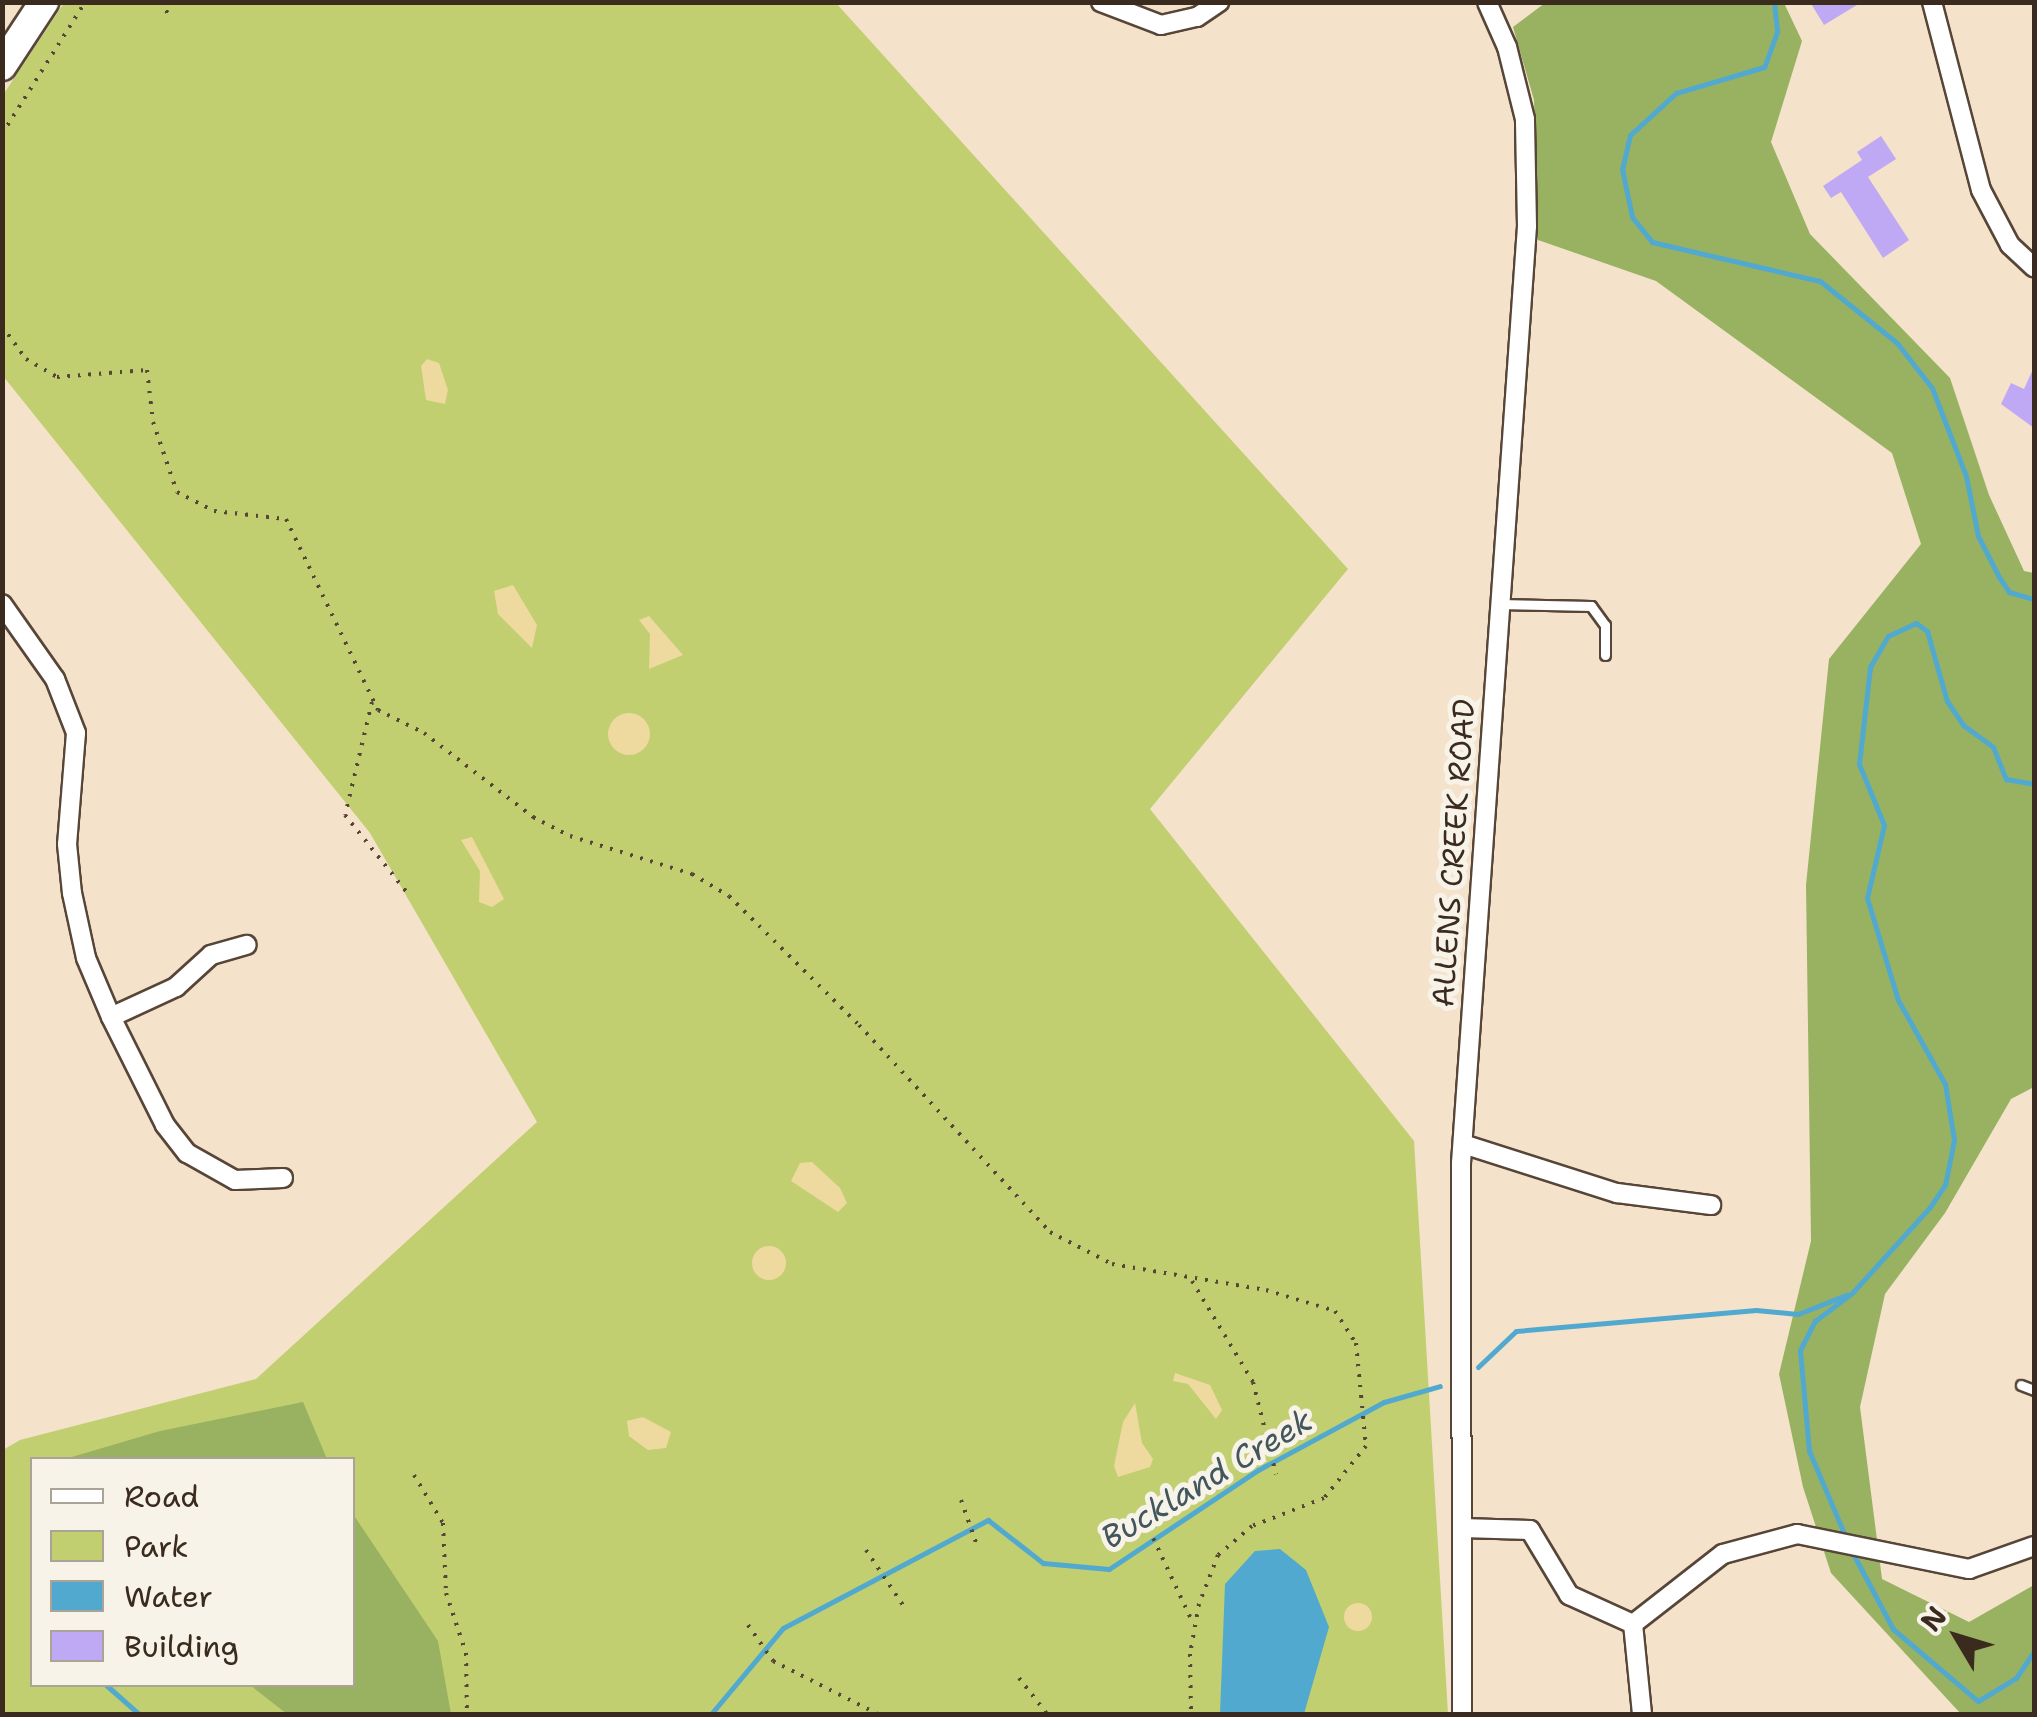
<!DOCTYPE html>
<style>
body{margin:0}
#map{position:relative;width:2037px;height:1717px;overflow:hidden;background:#f4e2ca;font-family:"Shantell Sans",sans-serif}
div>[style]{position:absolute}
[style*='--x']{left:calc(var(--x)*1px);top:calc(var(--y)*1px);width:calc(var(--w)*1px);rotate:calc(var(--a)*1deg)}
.green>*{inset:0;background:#c1cf70}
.forest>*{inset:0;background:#98b262}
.sand>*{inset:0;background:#eeda9e}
.round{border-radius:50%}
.water>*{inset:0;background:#52a9cf}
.stream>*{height:5px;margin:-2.5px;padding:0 2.5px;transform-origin:2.5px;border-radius:2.5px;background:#52a9cf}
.building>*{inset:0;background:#c0a9f4}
.path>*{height:4px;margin-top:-2px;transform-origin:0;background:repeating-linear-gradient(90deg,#574638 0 2.5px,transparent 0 10.5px)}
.roads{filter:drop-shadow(2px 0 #574638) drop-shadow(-2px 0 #574638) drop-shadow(0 2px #574638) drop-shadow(0 -2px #574638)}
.service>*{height:9px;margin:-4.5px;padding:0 4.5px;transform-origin:4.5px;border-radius:4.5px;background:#fff}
.minor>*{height:18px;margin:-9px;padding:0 9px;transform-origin:9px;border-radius:9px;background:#fff}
.primary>*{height:28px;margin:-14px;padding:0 14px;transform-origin:14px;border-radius:14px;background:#fff}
span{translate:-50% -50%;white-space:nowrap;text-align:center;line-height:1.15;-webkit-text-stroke:10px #f7f3e8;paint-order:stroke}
.street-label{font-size:30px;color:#3b2a1e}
.water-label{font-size:32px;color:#43565c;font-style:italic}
.frame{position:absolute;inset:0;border:5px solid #3b2a1e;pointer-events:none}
.legend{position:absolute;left:30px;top:1457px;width:325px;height:230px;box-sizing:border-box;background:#f7f3e8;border:2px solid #aca397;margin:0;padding:12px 18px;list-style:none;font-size:30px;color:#3b2a1e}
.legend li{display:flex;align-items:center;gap:20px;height:50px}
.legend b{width:50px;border:2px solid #aca397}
.north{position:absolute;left:1907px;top:1587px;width:100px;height:100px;-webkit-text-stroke:8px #f7f3e8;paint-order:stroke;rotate:308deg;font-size:28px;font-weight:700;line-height:40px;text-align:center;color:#3b2a1e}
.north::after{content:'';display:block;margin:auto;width:35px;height:45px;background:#3b2a1e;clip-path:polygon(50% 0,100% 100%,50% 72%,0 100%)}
</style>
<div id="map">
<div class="green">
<div style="clip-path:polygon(evenodd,64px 3px,836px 3px,1348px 569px,1150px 809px,1414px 1141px,1448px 1714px,3px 1714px,3px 1450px,20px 1440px,256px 1379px,537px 1122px,370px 833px,3px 376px,3px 95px,64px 3px,32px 1460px,352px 1460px,352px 1684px,32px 1684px,32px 1460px)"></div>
</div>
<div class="forest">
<div style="clip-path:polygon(1545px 3px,1784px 3px,1802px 41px,1771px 142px,1810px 234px,1950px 378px,1989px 495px,2024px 571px,2034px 573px,2034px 1087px,2011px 1099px,1945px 1213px,1885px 1294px,1860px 1407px,1882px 1579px,1969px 1622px,2034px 1585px,2034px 1714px,1961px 1714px,1831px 1573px,1803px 1487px,1779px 1374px,1811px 1241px,1806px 885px,1829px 659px,1921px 544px,1892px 453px,1656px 281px,1538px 240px,1534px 100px,1513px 27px)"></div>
<div style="clip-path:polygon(303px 1402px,327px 1459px,65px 1459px,160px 1431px)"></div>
<div style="clip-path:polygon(353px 1514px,438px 1641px,451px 1714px,287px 1714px,250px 1685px,352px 1684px)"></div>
</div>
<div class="sand">
<div style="clip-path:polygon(427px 359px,439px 363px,448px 390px,445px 404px,426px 400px,421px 366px)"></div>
<div style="clip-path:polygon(513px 585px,537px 625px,532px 648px,498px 614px,494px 591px)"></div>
<div style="clip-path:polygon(649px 616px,683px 655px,649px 669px,650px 634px,639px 620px)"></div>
<div class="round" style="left:608px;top:713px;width:42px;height:42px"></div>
<div style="clip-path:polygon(472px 837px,504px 899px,492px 907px,479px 902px,480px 871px,461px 840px)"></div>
<div style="clip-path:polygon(812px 1162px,840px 1188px,847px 1203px,838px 1212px,791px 1181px,800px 1163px)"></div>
<div class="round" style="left:752px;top:1246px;width:34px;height:34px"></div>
<div style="clip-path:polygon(1175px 1373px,1210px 1385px,1222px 1410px,1216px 1419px,1188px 1384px,1173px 1381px)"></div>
<div style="clip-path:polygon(1135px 1403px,1142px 1443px,1153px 1459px,1150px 1467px,1118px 1477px,1114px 1466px,1123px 1422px)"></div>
<div style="clip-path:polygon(643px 1417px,671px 1432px,666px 1448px,648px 1450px,629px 1436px,627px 1421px)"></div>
<div class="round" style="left:1344px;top:1603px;width:28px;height:28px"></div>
</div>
<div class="water">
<div style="clip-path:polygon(1280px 1549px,1306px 1570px,1329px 1627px,1304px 1714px,1220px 1714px,1225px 1584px,1255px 1551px)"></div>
</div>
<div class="stream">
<div style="--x:1774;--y:2;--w:30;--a:84"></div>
<div style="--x:1777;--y:32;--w:37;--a:110"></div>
<div style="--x:1764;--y:67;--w:92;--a:163.5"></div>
<div style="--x:1676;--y:93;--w:62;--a:137.6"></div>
<div style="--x:1630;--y:135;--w:35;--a:103"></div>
<div style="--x:1622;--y:169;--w:49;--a:78.2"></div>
<div style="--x:1632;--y:217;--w:32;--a:51"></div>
<div style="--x:1652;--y:242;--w:172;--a:13.1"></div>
<div style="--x:1820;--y:281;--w:99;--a:38.8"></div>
<div style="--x:1897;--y:343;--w:57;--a:52.1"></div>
<div style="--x:1932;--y:388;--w:94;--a:68.9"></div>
<div style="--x:1966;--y:476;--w:61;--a:78.7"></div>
<div style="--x:1978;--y:536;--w:46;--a:62.9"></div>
<div style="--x:1999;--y:577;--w:18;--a:56"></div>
<div style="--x:2009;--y:592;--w:26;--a:16"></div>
<div style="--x:1478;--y:1367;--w:52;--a:-43.5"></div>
<div style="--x:1516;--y:1331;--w:241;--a:-5"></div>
<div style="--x:1756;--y:1310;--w:42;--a:5.4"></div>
<div style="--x:1798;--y:1314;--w:52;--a:-21.6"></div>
<div style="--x:1846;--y:1538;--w:95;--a:-113"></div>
<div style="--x:1809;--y:1451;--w:101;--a:-95.1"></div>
<div style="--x:1800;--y:1350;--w:33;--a:-63"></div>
<div style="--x:1815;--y:1321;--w:46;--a:-37.1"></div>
<div style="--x:1852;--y:1293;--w:116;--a:-47.8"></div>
<div style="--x:1930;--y:1207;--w:27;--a:-56"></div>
<div style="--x:1945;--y:1185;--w:46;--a:-78.7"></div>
<div style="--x:1954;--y:1140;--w:57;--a:-99.1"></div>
<div style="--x:1945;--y:1084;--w:96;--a:-119.2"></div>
<div style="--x:1898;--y:1000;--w:107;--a:-106.9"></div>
<div style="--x:1867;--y:898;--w:75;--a:-76.9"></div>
<div style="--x:1884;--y:825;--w:66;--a:-112.3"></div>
<div style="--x:1859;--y:764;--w:98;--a:-83.5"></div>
<div style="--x:1870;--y:667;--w:36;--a:-60"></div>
<div style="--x:1888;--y:636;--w:31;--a:-25"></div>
<div style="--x:1916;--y:623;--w:14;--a:36"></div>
<div style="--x:1927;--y:631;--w:73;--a:74.1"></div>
<div style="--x:1947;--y:701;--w:29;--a:56"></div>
<div style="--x:1963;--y:725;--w:37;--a:36"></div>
<div style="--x:1993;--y:747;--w:35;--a:68"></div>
<div style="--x:2006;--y:779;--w:28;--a:10"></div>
<div style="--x:1850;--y:1548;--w:92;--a:62"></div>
<div style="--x:1893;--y:1629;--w:111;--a:40.3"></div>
<div style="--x:1978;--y:1701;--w:44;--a:-31.2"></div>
<div style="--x:2016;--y:1678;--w:32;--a:-56"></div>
<div style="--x:105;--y:1684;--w:45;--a:41.4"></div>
<div style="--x:711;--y:1714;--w:112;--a:-50.1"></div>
<div style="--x:783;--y:1628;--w:232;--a:-27.8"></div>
<div style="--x:988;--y:1520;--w:70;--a:38"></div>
<div style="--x:1043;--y:1563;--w:66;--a:5.2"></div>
<div style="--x:1109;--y:1569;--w:179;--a:-33.6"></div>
<div style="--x:1258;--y:1470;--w:143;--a:-28.4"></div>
<div style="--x:1384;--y:1402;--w:58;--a:-15.9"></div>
</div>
<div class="building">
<div style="clip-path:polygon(1810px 2px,1862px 2px,1824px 25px)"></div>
<div style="clip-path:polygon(1881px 136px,1896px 159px,1868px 177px,1909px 240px,1883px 258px,1841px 192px,1831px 198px,1823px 186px,1862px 160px,1857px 152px)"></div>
<div style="clip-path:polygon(2034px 367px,2034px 428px,2001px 404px,2011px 383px,2024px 389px)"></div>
</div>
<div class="path">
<div style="--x:160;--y:2;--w:19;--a:55"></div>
<div style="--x:2;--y:134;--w:156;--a:-57.8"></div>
<div style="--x:2;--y:326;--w:41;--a:54"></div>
<div style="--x:26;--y:359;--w:36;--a:30"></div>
<div style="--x:57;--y:377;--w:90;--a:-4.4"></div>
<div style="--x:147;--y:370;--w:52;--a:83.4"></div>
<div style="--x:153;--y:422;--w:74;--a:71.1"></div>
<div style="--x:177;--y:492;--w:42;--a:27.2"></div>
<div style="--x:214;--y:511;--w:72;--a:6.3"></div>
<div style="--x:286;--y:519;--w:212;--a:64.3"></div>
<div style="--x:378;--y:710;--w:51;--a:26.6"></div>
<div style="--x:424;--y:733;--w:138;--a:37.6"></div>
<div style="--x:533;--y:817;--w:42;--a:27.2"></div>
<div style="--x:570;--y:836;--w:128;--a:17.3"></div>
<div style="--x:692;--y:874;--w:43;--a:30.7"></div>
<div style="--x:729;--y:896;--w:183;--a:44.8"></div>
<div style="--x:859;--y:1025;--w:282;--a:47.3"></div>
<div style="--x:1050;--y:1232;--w:70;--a:27.3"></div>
<div style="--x:1112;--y:1264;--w:156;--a:9.6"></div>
<div style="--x:1266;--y:1290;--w:72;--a:16.9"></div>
<div style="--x:1335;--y:1311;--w:38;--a:57"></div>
<div style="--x:1356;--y:1343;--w:103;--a:84.5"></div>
<div style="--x:1366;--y:1446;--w:67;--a:128.9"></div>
<div style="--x:1324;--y:1498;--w:77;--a:158.7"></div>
<div style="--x:1252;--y:1526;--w:45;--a:139.5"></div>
<div style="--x:1218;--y:1555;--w:53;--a:111.2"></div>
<div style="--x:1199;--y:1604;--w:51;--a:100.2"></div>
<div style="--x:1190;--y:1654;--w:60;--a:89"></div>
<div style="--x:372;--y:702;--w:116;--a:103.4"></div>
<div style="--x:345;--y:815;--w:104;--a:51.3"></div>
<div style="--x:1192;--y:1281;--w:118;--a:58.9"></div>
<div style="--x:1253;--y:1382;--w:95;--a:76"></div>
<div style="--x:414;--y:1475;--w:56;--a:58.9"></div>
<div style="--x:443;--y:1523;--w:70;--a:87.5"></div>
<div style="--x:446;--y:1593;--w:63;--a:71.6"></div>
<div style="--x:466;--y:1653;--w:61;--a:89.1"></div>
<div style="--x:961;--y:1500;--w:51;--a:70.5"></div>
<div style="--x:1140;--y:1510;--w:125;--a:64.9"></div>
<div style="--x:866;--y:1550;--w:66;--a:56.1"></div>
<div style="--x:748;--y:1625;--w:44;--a:55.2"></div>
<div style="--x:773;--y:1661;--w:118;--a:26.8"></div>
<div style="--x:1019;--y:1678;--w:46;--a:52.1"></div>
</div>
<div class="roads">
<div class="service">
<div style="--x:1499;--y:604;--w:92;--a:1.2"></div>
<div style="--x:1591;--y:606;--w:24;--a:54"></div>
<div style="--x:1605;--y:625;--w:30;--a:90"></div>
<div style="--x:2021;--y:1385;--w:14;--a:21"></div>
</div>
<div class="minor">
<div style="--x:1101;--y:2;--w:64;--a:21"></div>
<div style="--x:1161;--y:25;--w:37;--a:-13"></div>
<div style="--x:1197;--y:17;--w:27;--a:-34"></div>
<div style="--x:1932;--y:2;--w:194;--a:75.4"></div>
<div style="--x:1981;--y:190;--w:62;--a:62.2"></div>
<div style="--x:2010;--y:245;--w:33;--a:43"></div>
<div style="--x:2;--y:604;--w:92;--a:54.8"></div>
<div style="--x:55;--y:679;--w:58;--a:68.7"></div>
<div style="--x:76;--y:733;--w:111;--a:94.6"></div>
<div style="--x:67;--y:844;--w:49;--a:84.2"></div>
<div style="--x:72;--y:893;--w:66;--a:77.8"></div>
<div style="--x:86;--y:958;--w:64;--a:67"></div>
<div style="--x:111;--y:1017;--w:121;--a:63.4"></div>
<div style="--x:165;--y:1125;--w:36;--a:52"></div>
<div style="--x:187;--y:1153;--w:55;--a:29.4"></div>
<div style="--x:235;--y:1180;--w:48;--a:-2.4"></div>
<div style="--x:111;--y:1017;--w:72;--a:-24.8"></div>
<div style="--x:176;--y:987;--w:47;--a:-42.4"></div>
<div style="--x:211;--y:955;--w:37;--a:-16"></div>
<div style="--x:1463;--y:1144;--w:162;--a:17.7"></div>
<div style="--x:1617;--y:1193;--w:95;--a:7.3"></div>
<div style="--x:1462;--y:1528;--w:68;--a:1.7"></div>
<div style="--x:1530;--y:1530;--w:76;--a:59"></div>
<div style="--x:1569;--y:1595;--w:70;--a:24.4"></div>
<div style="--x:1462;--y:1714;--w:551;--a:-90.1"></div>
<div style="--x:1461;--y:1163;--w:939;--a:-85.97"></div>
<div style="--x:1527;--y:226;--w:107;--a:-91.1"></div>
<div style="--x:1525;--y:119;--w:74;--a:-104"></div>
<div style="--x:1507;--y:47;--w:49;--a:-114"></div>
<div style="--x:1642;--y:1714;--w:90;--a:-95.7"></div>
<div style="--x:1633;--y:1624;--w:114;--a:-37.9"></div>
<div style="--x:1723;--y:1554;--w:77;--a:-15.1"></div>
<div style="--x:1797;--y:1534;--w:176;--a:11.5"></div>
<div style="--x:1969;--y:1569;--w:69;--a:-19.5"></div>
</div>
<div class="primary">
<div style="--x:2;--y:66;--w:77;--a:-56.7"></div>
</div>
</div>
<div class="street-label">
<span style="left:1454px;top:853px;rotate:-86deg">ALLENS CREEK ROAD</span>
</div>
<div class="water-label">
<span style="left:1207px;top:1479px;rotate:-31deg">Buckland Creek</span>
</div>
<div class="frame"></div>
<ul class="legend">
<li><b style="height:12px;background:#fff"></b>Road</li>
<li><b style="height:28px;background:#c1cf70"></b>Park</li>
<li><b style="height:28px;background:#52a9cf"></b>Water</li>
<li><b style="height:28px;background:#c0a9f4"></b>Building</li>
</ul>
<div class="north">N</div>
</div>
